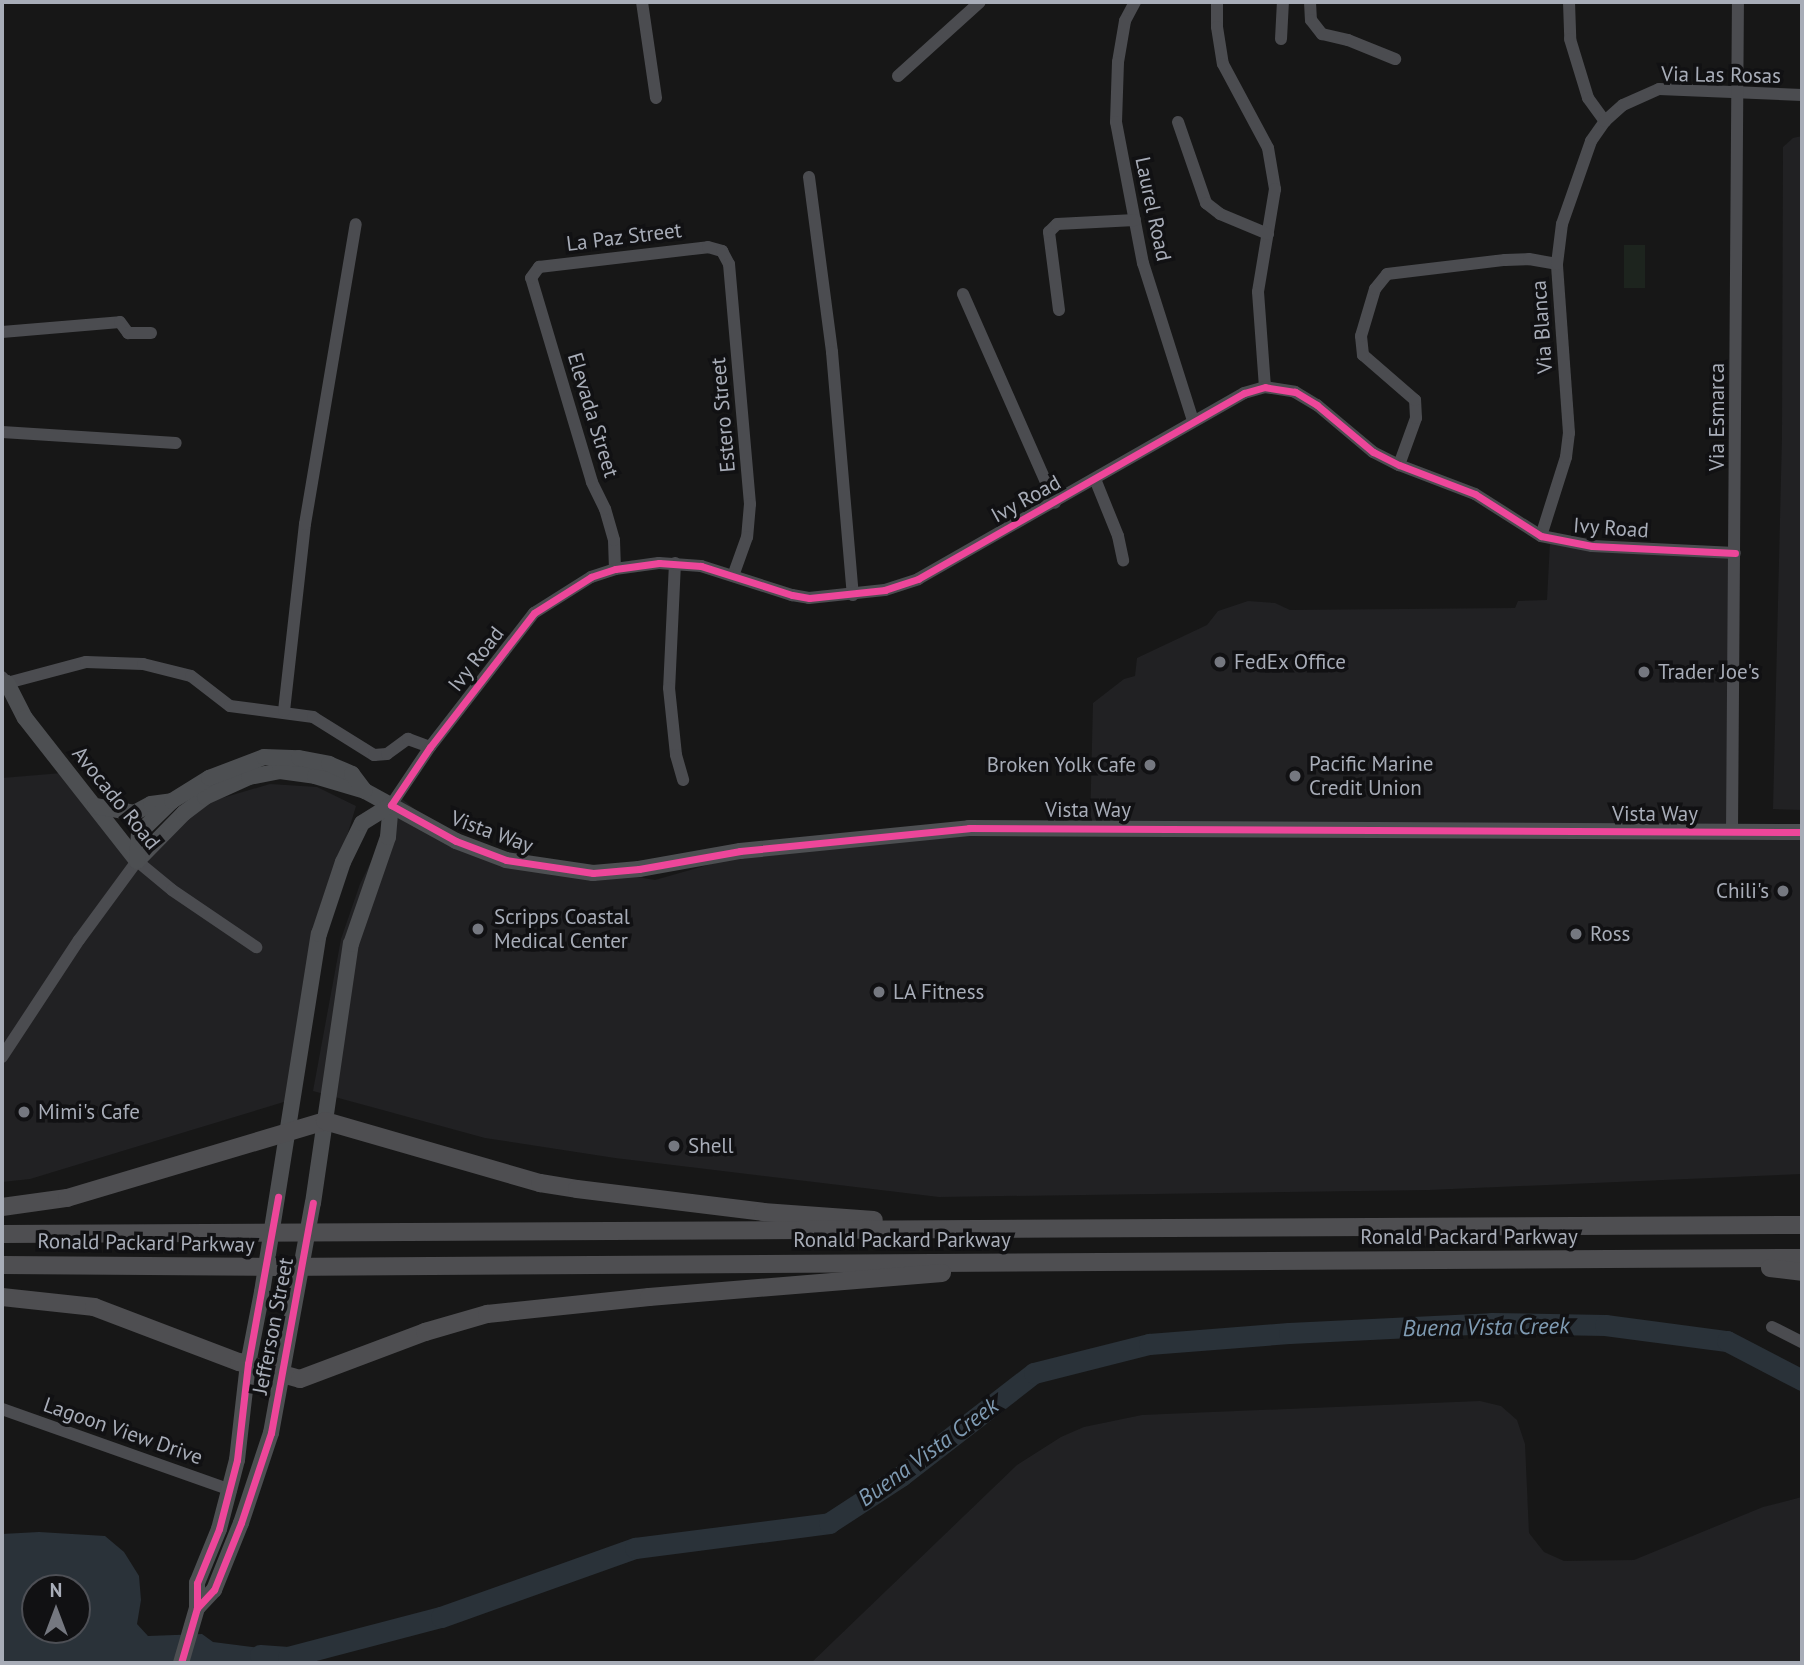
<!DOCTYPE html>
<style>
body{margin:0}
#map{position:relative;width:1804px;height:1665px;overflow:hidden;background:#171717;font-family:"PT Sans",sans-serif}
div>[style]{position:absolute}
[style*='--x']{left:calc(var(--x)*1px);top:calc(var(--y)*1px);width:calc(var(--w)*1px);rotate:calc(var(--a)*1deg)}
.built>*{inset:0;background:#212123}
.green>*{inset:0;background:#1d241e;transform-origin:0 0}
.water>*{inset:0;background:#2a3239}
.river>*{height:21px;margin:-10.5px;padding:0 10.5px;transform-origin:10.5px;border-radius:10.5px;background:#2a3239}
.minor>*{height:12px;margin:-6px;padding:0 6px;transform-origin:6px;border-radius:6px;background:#4b4c50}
.major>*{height:16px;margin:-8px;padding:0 8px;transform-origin:8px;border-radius:8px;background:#4d4f52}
.highway>*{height:18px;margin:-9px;padding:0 9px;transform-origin:9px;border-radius:9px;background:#4e4e51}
.cycleway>*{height:7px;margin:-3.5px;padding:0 3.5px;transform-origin:3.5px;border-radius:3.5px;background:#ed469a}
.dots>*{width:19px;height:19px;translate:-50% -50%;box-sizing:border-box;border:4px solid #111113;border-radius:50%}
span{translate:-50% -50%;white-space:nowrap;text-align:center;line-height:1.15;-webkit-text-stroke:7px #111113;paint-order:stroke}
.street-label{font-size:21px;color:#a8adb8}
.poi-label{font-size:21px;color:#a8adb8}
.left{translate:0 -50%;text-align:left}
.right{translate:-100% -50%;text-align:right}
.water-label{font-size:23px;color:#7f9bb3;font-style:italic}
.frame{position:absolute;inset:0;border:4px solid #a8adb8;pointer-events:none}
.north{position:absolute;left:21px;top:1574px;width:70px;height:70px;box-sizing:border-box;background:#111113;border:2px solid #4d4f55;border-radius:50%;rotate:0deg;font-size:19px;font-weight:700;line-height:28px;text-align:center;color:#a8adb8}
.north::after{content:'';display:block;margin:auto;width:24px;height:32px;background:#757880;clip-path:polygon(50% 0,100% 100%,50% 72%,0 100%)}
</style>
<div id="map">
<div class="built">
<div style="clip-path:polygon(1802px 136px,1802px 810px,1773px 809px,1782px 436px,1783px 147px,1793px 138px)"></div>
<div style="clip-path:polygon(1550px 542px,1733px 555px,1731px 829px,1090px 826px,1093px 703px,1124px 679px,1135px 676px,1137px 658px,1207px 625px,1218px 611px,1248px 601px,1275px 603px,1290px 610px,1515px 608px,1518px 601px,1547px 600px)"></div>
<div style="clip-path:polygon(62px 773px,132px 859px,202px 804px,270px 784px,317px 787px,356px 806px,304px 980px,287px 1101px,30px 1179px,2px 1182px,2px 778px)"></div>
<div style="clip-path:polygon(402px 799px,436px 826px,484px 851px,655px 880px,792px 841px,838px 836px,1802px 832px,1802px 1174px,1429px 1190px,939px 1197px,615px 1158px,485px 1138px,313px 1091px,341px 939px,360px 884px)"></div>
<div style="clip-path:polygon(1480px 1401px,1501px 1406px,1517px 1420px,1525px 1444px,1529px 1533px,1544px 1552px,1564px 1561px,1634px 1560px,1763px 1507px,1802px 1497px,1802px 1663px,811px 1663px,1017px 1465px,1061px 1437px,1084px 1427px,1142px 1415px)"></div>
</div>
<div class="green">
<div style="left:1624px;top:245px;width:21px;height:43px"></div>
</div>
<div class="water">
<div style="clip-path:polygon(evenodd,39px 1532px,105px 1536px,124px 1552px,139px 1576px,141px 1600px,137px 1624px,148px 1636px,202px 1634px,213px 1642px,283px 1651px,288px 1657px,270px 1663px,123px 1661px,2px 1663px,2px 1534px,39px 1532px,35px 1588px,77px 1588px,77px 1630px,35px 1630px,35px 1588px)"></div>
</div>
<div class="river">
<div style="--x:260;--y:1655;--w:28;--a:4"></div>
<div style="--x:288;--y:1657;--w:158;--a:-14.7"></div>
<div style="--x:441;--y:1617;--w:206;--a:-19.6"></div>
<div style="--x:635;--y:1548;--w:196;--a:-7.3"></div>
<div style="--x:829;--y:1523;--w:86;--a:-33.1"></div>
<div style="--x:901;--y:1476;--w:168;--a:-37.8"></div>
<div style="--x:1034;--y:1373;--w:119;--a:-14.2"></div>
<div style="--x:1149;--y:1344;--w:140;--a:-4.5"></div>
<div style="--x:1289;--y:1333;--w:202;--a:-2.8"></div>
<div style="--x:1491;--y:1323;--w:114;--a:1"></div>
<div style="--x:1605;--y:1325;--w:123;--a:7.5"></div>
<div style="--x:1727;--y:1341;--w:85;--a:27.5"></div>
</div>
<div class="minor">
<div style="--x:642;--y:2;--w:97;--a:81.7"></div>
<div style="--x:1135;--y:2;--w:21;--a:118"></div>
<div style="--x:1125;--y:21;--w:42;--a:99.7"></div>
<div style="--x:1118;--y:62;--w:60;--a:91.9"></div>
<div style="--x:1116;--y:122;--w:144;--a:79.2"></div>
<div style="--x:1143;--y:263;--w:166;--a:72.4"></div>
<div style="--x:1217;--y:2;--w:25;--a:90"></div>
<div style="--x:1217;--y:27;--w:37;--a:81"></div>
<div style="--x:1223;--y:64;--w:95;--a:61.8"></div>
<div style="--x:1268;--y:148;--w:42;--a:80.3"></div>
<div style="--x:1275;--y:189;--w:104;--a:99.4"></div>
<div style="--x:1258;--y:292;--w:95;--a:85.8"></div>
<div style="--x:1310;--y:2;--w:18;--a:87"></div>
<div style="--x:1311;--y:20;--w:18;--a:52"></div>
<div style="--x:1322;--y:34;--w:27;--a:13"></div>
<div style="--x:1348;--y:40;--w:51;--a:22"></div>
<div style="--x:1569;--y:2;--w:37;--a:88"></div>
<div style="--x:1570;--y:39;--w:62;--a:73"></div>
<div style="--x:1588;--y:98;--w:29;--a:54"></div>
<div style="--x:1281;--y:39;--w:37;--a:-87"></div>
<div style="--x:898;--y:76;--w:110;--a:-42.1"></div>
<div style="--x:1178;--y:122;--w:86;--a:70.9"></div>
<div style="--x:1206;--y:203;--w:18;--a:38"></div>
<div style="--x:1220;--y:214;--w:52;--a:22.6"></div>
<div style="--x:809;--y:177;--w:177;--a:82.5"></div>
<div style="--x:832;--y:352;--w:244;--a:85.1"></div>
<div style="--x:963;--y:294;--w:228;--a:66.2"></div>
<div style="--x:1059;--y:310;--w:79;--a:-97.3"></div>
<div style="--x:1049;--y:232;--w:11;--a:-45"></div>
<div style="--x:1057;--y:224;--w:78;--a:-2.9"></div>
<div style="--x:2;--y:332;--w:118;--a:-4.8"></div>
<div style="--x:120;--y:322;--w:14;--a:54"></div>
<div style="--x:128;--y:333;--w:23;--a:0"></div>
<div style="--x:2;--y:432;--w:174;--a:3.6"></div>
<div style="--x:1399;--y:465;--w:50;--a:-70.1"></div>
<div style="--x:1416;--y:418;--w:18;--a:-93"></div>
<div style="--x:1415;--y:400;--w:69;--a:-139.1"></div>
<div style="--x:1363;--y:355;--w:19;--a:-96"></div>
<div style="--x:1361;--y:336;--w:49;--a:-73.4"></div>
<div style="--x:1375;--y:289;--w:19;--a:-51"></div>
<div style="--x:1387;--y:274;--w:119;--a:-6.8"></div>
<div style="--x:1505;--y:260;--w:24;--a:-2"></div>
<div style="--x:1529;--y:259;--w:28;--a:10"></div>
<div style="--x:1095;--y:479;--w:61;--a:68"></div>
<div style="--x:1118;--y:536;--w:25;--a:78"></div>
<div style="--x:1541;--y:536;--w:83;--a:-72.4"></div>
<div style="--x:1566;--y:457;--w:24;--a:-83"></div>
<div style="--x:1569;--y:433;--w:169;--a:-94.1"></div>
<div style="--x:1557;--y:264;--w:40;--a:-82.9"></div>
<div style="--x:1562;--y:224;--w:88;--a:-70.7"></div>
<div style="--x:1591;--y:141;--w:24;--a:-55"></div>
<div style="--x:1605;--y:121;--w:24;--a:-42"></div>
<div style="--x:1623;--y:105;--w:39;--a:-24"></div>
<div style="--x:1659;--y:89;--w:143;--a:2.4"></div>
<div style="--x:675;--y:563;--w:125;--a:92.7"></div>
<div style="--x:669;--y:688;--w:67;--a:84"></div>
<div style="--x:676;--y:755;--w:26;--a:74"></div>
<div style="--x:615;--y:569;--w:29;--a:-92"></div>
<div style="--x:614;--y:540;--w:32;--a:-106"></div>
<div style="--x:605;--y:509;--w:30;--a:-116"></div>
<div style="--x:592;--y:482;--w:213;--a:-106.6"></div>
<div style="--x:531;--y:278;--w:14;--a:-54"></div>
<div style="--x:539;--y:267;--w:170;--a:-6.7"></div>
<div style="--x:708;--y:247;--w:15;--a:16"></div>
<div style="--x:722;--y:251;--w:15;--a:62"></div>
<div style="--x:729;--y:264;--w:241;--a:85"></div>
<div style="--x:750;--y:504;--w:33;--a:95"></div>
<div style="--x:747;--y:537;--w:41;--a:109.7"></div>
<div style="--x:2;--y:677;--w:8;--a:50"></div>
<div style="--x:7;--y:683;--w:82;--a:-14.9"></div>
<div style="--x:86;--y:662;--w:57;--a:2"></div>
<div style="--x:143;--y:664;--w:49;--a:14"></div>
<div style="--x:191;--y:676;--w:49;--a:37.6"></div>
<div style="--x:230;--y:706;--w:84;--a:7.5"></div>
<div style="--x:313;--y:717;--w:72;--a:31.9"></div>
<div style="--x:374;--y:755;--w:13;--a:-4"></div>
<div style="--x:387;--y:754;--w:26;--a:-36"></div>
<div style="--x:408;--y:739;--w:23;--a:20"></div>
<div style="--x:284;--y:711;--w:188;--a:-83.6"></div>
<div style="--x:305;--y:524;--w:304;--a:-80.4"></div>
<div style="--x:391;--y:805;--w:70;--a:-56.1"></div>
<div style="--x:430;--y:747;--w:170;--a:-52.2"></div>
<div style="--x:534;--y:613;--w:67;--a:-32.3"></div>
<div style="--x:591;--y:577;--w:25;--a:-18"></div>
<div style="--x:615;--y:569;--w:44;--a:-7.8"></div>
<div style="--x:659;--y:563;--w:42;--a:4.1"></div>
<div style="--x:701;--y:566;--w:96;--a:17.7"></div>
<div style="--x:792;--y:595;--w:17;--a:10"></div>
<div style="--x:809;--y:598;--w:76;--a:-6"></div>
<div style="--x:885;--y:590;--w:35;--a:-18"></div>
<div style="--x:918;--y:579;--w:375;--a:-29.7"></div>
<div style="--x:1244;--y:393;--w:22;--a:-16"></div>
<div style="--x:1265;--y:387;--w:30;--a:9"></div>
<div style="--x:1295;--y:392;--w:26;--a:31"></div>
<div style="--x:1317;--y:405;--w:73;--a:40"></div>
<div style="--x:1373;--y:452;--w:29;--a:27"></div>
<div style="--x:1399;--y:465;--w:81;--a:20.9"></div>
<div style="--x:1475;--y:494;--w:78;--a:32.5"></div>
<div style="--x:1541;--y:536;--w:52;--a:11.1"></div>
<div style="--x:1592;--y:546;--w:143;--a:2.8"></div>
<div style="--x:1732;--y:832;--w:830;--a:-89.59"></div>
<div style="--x:2;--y:1057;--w:140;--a:-56.7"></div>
<div style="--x:79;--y:940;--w:98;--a:-53.7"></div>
<div style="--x:137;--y:861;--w:45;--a:39.6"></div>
<div style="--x:172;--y:890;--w:102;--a:34.2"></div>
<div style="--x:1772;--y:1327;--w:34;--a:27"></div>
<div style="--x:2;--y:1409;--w:243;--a:19.5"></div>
</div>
<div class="major">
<div style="--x:2;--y:684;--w:5;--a:-11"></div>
<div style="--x:7;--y:683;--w:39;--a:63"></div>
<div style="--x:25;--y:718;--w:182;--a:51.9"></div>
<div style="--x:95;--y:806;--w:40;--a:10"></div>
<div style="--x:134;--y:813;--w:19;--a:-28"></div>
<div style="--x:151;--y:804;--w:21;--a:-8"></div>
<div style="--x:137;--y:861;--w:67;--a:-45.6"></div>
<div style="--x:184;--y:813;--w:26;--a:-37"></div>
<div style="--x:205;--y:797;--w:48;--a:-24.4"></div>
<div style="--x:249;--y:777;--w:32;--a:-11"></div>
<div style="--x:280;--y:771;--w:35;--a:8"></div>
<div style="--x:315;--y:776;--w:52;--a:16.7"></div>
<div style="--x:365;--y:791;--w:104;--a:28.8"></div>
<div style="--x:456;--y:841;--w:53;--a:20.8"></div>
<div style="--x:506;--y:860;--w:88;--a:8.5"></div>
<div style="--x:593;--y:873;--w:46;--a:-5"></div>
<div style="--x:639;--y:869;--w:103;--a:-10.1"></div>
<div style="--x:740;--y:851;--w:230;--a:-5.7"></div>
<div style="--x:969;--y:828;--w:833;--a:0.28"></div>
<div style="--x:137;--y:861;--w:28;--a:-86"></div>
<div style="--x:139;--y:833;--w:46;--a:-44.1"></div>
<div style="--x:172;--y:801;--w:44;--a:-31.9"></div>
<div style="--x:209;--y:778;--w:59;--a:-20.9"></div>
<div style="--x:264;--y:757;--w:35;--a:2"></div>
<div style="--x:299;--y:758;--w:31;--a:11"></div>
<div style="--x:329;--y:764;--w:25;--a:23"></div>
<div style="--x:352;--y:774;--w:21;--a:53"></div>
<div style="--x:197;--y:1608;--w:25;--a:-47"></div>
<div style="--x:214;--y:1590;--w:72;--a:-68.1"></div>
<div style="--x:241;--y:1523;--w:95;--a:-71.6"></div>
<div style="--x:271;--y:1433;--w:234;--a:-79.7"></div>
<div style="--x:313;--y:1203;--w:262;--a:-81.7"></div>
<div style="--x:351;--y:944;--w:113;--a:-70.9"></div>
<div style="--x:388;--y:837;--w:32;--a:-85"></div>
<div style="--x:181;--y:1663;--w:57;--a:-73.8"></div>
<div style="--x:197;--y:1608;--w:25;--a:-90"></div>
<div style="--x:197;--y:1583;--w:58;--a:-67.8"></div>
<div style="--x:219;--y:1529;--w:71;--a:-75.4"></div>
<div style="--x:237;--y:1460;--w:97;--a:-83.5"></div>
<div style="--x:248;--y:1364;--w:73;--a:-79"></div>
<div style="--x:262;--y:1292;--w:363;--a:-81"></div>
<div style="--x:319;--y:934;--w:76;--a:-71.6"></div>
<div style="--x:343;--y:862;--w:43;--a:-64"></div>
<div style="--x:362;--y:823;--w:34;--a:-32"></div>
</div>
<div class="highway">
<div style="--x:2;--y:1207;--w:66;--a:-7.9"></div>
<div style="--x:67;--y:1198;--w:269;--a:-16.6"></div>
<div style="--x:325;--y:1121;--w:224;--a:16.1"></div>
<div style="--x:540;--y:1183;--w:37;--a:9"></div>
<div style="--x:577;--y:1189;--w:187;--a:7"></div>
<div style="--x:763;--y:1212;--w:111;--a:4.1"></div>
<div style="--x:2;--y:1234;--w:1800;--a:-0.29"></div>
<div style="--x:2;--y:1265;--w:272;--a:0.4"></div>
<div style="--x:274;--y:1267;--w:1528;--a:-0.34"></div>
<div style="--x:1770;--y:1268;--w:32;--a:7"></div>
<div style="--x:2;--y:1297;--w:93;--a:6.2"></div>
<div style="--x:94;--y:1307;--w:155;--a:20.8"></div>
<div style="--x:239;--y:1362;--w:63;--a:15.6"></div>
<div style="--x:300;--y:1379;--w:134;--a:-20.6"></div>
<div style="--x:425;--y:1332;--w:65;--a:-16.2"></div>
<div style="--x:487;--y:1314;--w:163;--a:-6"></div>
<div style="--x:649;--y:1297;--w:294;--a:-4.7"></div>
</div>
<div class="cycleway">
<div style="--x:1735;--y:553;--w:143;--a:-177.2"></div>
<div style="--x:1592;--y:546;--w:52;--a:-168.9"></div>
<div style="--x:1541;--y:536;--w:78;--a:-147.5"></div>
<div style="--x:1475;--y:494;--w:81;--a:-159.1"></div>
<div style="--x:1399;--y:465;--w:29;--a:-153"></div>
<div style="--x:1373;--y:452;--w:73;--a:-140"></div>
<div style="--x:1317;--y:405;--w:26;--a:-149"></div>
<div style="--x:1295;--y:392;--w:30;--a:-171"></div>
<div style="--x:1265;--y:387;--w:22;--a:164"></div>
<div style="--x:1244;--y:393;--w:375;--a:150.3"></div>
<div style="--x:918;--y:579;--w:35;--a:162"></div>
<div style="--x:885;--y:590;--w:76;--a:174"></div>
<div style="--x:809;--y:598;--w:17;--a:-170"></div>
<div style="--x:792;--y:595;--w:96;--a:-162.3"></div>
<div style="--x:701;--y:566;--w:42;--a:-175.9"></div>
<div style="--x:659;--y:563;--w:44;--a:172.2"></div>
<div style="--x:615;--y:569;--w:25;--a:162"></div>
<div style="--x:591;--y:577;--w:67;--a:147.7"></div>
<div style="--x:534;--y:613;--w:170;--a:127.8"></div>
<div style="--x:430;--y:747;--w:70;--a:123.9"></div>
<div style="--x:391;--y:805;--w:74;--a:29"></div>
<div style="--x:456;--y:841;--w:53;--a:20.8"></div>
<div style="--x:506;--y:860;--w:88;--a:8.5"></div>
<div style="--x:593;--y:873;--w:46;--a:-5"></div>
<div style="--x:639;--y:869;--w:103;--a:-10.1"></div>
<div style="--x:740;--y:851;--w:230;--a:-5.7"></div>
<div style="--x:969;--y:828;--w:833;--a:0.28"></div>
<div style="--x:197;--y:1608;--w:25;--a:-47"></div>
<div style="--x:214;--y:1590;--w:72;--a:-68.1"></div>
<div style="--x:241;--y:1523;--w:95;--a:-71.6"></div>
<div style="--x:271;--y:1433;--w:234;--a:-79.7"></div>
<div style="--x:181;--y:1663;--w:57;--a:-73.8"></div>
<div style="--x:197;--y:1608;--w:25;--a:-90"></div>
<div style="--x:197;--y:1583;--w:58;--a:-67.8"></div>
<div style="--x:219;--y:1529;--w:71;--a:-75.4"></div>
<div style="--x:237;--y:1460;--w:97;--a:-83.5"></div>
<div style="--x:248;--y:1364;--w:170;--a:-79.8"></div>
</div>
<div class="dots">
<div style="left:1220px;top:662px;background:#757880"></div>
<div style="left:1644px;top:672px;background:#757880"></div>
<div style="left:1150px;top:765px;background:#757880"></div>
<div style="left:1295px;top:776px;background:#757880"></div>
<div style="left:1783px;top:891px;background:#757880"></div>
<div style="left:478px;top:929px;background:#757880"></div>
<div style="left:1576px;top:934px;background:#757880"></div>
<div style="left:879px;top:992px;background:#757880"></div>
<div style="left:24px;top:1112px;background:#757880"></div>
<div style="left:674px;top:1146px;background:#757880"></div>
</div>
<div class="street-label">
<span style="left:1721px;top:75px;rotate:1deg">Via Las Rosas</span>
<span style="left:1153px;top:209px;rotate:78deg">Laurel Road</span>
<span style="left:624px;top:237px;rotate:-7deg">La Paz Street</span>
<span style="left:1542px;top:327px;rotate:-94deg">Via Blanca</span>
<span style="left:593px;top:415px;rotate:73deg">Elevada Street</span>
<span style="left:723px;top:415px;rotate:-95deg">Estero Street</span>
<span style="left:1717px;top:417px;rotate:-90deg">Via Esmarca</span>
<span style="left:1026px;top:499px;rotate:-29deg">Ivy Road</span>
<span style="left:1611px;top:528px;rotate:4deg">Ivy Road</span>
<span style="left:476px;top:659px;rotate:-52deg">Ivy Road</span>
<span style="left:116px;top:798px;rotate:51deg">Avocado Road</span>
<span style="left:1088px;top:810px">Vista Way</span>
<span style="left:1655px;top:814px">Vista Way</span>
<span style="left:492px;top:832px;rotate:20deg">Vista Way</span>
<span style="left:1469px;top:1237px">Ronald Packard Parkway</span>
<span style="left:902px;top:1240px">Ronald Packard Parkway</span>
<span style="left:146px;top:1243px;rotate:1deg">Ronald Packard Parkway</span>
<span style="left:273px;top:1326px;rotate:-79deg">Jefferson Street</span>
<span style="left:123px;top:1431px;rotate:19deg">Lagoon View Drive</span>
</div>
<div class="poi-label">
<span class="left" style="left:1234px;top:662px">FedEx Office</span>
<span class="left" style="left:1658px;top:672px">Trader Joe's</span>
<span class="left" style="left:1309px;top:776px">Pacific Marine<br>Credit Union</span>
<span class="right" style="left:1136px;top:765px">Broken Yolk Cafe</span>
<span class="right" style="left:1769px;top:891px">Chili's</span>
<span class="left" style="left:494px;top:929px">Scripps Coastal<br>Medical Center</span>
<span class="left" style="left:1590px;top:934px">Ross</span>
<span class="left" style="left:893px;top:992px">LA Fitness</span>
<span class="left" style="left:38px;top:1112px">Mimi's Cafe</span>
<span class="left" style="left:688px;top:1146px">Shell</span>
</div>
<div class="water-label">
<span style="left:1486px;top:1327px;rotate:-1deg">Buena Vista Creek</span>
<span style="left:928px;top:1452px;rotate:-36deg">Buena Vista Creek</span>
</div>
<div class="frame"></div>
<div class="north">N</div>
</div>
